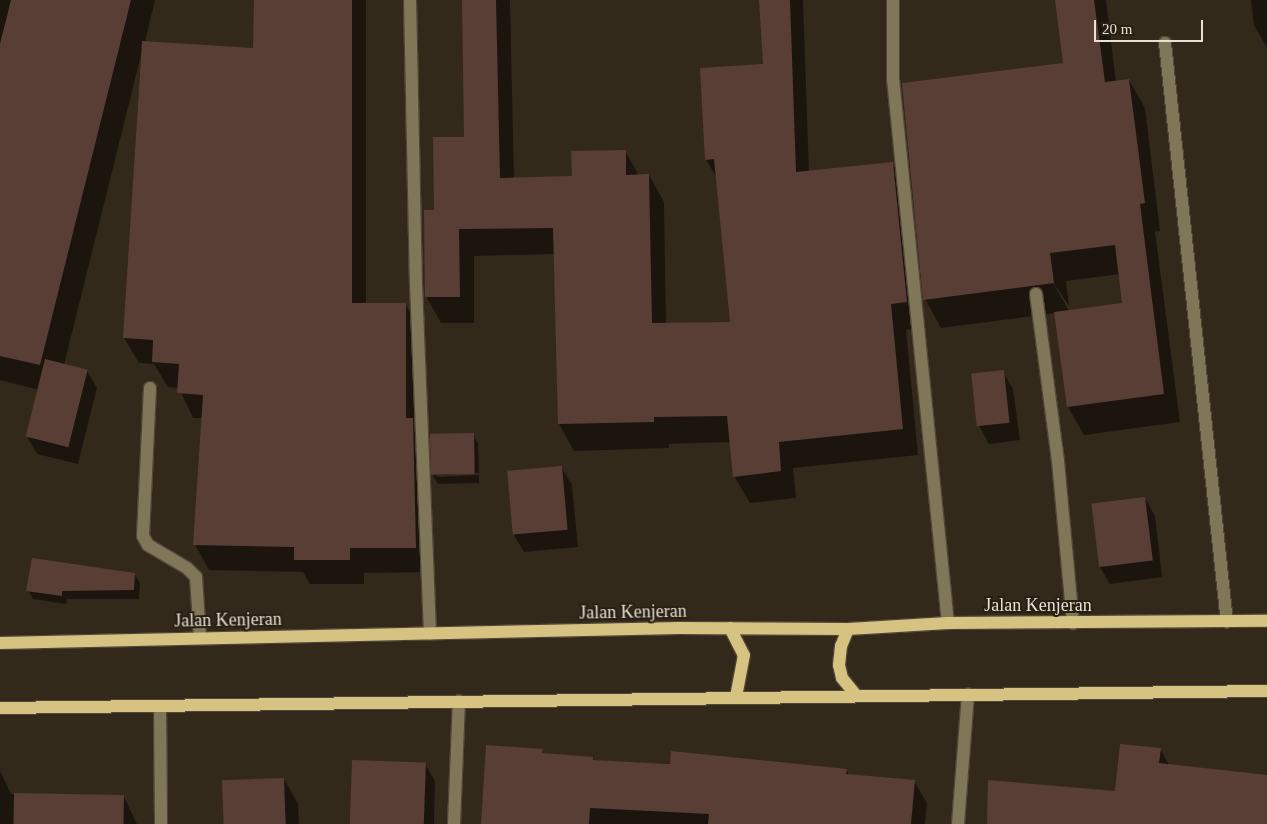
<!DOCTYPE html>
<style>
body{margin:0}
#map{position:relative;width:1267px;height:824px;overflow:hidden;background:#33291b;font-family:Georgia,serif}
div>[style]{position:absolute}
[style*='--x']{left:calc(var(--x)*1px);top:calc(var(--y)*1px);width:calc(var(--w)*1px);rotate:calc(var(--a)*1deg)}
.shadow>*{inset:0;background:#0007}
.building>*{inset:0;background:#593e35;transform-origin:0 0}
.roads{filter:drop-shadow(1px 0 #504639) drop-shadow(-1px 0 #504639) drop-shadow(0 1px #504639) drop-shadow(0 -1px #504639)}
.minor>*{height:12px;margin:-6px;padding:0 6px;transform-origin:6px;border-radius:6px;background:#807658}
.major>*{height:12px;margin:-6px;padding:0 6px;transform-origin:6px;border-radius:6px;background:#d6c281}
span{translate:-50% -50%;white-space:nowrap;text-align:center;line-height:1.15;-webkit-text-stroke:4px #291f11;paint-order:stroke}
.street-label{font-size:18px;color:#e7e0d7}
.scale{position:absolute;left:1094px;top:20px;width:109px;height:22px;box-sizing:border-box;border:2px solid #e7e0d7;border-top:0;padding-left:6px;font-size:15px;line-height:18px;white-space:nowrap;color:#e7e0d7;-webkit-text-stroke:4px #291f11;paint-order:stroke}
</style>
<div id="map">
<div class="shadow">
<div style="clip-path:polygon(0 0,155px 0,145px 42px,254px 49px,256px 0,366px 0,366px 304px,405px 304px,420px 329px,429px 572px,364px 573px,364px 584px,310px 584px,303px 572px,209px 570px,195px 545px,203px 418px,193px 418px,179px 388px,168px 387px,154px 364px,139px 363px,124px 338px,141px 55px,64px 365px,87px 371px,97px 388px,78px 464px,37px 454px,27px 437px,39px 390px,0 380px)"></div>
<div style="clip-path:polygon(463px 0,510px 0,514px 179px,573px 177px,625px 151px,639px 176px,649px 175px,664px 202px,666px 324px,731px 323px,717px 178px,706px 160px,764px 66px,761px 0,803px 0,809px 172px,893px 164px,908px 190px,922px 328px,906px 330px,918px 455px,793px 468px,796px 498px,750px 503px,734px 476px,731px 442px,669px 444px,669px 448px,574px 451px,559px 424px,555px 254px,474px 256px,474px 323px,441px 323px,426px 296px,435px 211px,466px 138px)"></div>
<div style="clip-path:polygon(evenodd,1056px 0,1106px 0,1116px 82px,1129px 80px,1145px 108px,1160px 231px,1155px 232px,1180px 422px,1084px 435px,1068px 407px,1056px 313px,941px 328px,925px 299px,1064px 64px,1056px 0,1120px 274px,1124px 304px,1069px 311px,1050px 278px,1069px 306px,1066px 281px,1120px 274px)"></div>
<div style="clip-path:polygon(1251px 0,1267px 0,1267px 48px,1254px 25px)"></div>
<div style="clip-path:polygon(1003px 372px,1013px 389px,1020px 440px,989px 444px,979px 426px)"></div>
<div style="clip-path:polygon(473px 434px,478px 443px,479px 473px,436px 475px,436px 477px,479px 475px,479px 483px,438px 484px,433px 476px)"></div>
<div style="clip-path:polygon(562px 468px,572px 485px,578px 547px,524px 552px,514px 535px)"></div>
<div style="clip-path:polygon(1145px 498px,1155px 516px,1162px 577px,1110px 584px,1100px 567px)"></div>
<div style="clip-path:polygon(135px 575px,140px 583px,139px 599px,67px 599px,66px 604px,33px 599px,28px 590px)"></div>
<div style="clip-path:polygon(1160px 749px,1170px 766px,1267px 776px,1267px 824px,989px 824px,1116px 792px)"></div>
<div style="clip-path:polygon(542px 750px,544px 755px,593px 758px,594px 761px,846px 770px,849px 775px,914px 781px,927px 803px,925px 824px,482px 824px)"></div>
<div style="clip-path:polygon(425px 764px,435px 781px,434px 824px,350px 824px)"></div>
<div style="clip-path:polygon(0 771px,11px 794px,123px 795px,137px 824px,0 824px)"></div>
<div style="clip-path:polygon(284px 779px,298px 804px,299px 824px,224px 824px)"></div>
</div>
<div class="building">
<div style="clip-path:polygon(11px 0,131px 0,40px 365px,0 356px,0 44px)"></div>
<div style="clip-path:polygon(254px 0,352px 0,352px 303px,406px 303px,406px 418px,413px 418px,416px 548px,350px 548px,350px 560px,294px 560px,294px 547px,193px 545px,203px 395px,177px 393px,179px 364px,152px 362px,153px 340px,123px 338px,142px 41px,253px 48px)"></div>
<div style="clip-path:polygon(462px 0,496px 0,500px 178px,572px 176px,571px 151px,626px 150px,626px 175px,649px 174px,652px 323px,730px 322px,714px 159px,705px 160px,700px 68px,763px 64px,759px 0,790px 0,796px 172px,893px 162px,907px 302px,891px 304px,903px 429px,779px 442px,781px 471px,733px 477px,727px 416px,654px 417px,654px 422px,558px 424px,553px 228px,459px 229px,460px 297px,425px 297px,424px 210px,434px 210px,433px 137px,464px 137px)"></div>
<div style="clip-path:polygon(1055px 0,1094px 0,1105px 82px,1129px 79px,1145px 203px,1140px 204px,1164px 394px,1067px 407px,1054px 312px,1122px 303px,1115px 245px,1050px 253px,1054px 283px,923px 300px,902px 83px,1063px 63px)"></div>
<div style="left:45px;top:359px;width:44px;height:80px;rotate:14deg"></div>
<div style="left:1004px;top:370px;width:53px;height:33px;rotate:84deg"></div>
<div style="left:474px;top:433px;width:41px;height:44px;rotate:89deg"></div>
<div style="left:562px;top:466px;width:64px;height:55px;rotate:85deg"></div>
<div style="left:1145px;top:497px;width:64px;height:54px;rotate:83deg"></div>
<div style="clip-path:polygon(32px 558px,135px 573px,134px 590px,62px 591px,62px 596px,26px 591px)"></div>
<div style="clip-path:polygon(1120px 744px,1161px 748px,1159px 763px,1267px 775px,1267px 824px,987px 824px,988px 780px,1115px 791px)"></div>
<div style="clip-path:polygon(486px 745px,543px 749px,542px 753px,593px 757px,593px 760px,670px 764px,671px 751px,847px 769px,846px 774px,915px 780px,911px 824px,708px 824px,709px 814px,590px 808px,589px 824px,481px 824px)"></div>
<div style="left:352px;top:760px;width:74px;height:64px;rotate:2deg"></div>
<div style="left:284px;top:778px;width:46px;height:62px;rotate:88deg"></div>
<div style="left:14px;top:793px;width:110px;height:31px;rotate:1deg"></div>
</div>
<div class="roads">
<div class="minor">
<div style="--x:410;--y:0;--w:284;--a:88.8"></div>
<div style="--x:416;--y:284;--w:350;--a:87.7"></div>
<div style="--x:893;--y:0;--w:79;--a:90"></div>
<div style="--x:893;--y:79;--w:547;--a:84.23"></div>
<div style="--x:1165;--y:43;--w:582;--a:83.89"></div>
<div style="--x:1036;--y:294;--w:168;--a:82.5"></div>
<div style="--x:1058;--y:461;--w:163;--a:84.7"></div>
<div style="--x:150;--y:388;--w:148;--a:92.7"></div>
<div style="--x:143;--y:536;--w:10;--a:61"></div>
<div style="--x:148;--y:545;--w:45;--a:30.5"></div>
<div style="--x:187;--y:568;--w:13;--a:45"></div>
<div style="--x:196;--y:577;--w:61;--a:86.2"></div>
<div style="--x:160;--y:706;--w:118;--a:89.5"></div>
<div style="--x:454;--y:824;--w:123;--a:-87.7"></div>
<div style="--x:958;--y:824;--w:130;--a:-85.6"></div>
</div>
<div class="major">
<div style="--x:730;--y:628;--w:30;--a:63"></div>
<div style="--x:744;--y:655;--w:43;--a:100.8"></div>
<div style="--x:848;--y:629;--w:18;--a:112"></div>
<div style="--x:841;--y:646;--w:19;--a:96"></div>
<div style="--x:839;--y:665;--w:13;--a:77"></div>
<div style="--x:842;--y:678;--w:22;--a:51"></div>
<div style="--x:0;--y:643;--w:679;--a:-1.27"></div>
<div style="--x:679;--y:628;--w:169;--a:0.3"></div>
<div style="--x:848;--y:629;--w:100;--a:-3.4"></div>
<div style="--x:948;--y:623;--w:319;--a:-0.4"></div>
<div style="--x:0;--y:708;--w:1267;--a:-0.77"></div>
</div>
</div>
<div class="street-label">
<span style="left:1038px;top:605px">Jalan Kenjeran</span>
<span style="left:633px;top:612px;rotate:-1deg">Jalan Kenjeran</span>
<span style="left:228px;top:620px;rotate:-1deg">Jalan Kenjeran</span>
</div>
<div class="scale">20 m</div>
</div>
